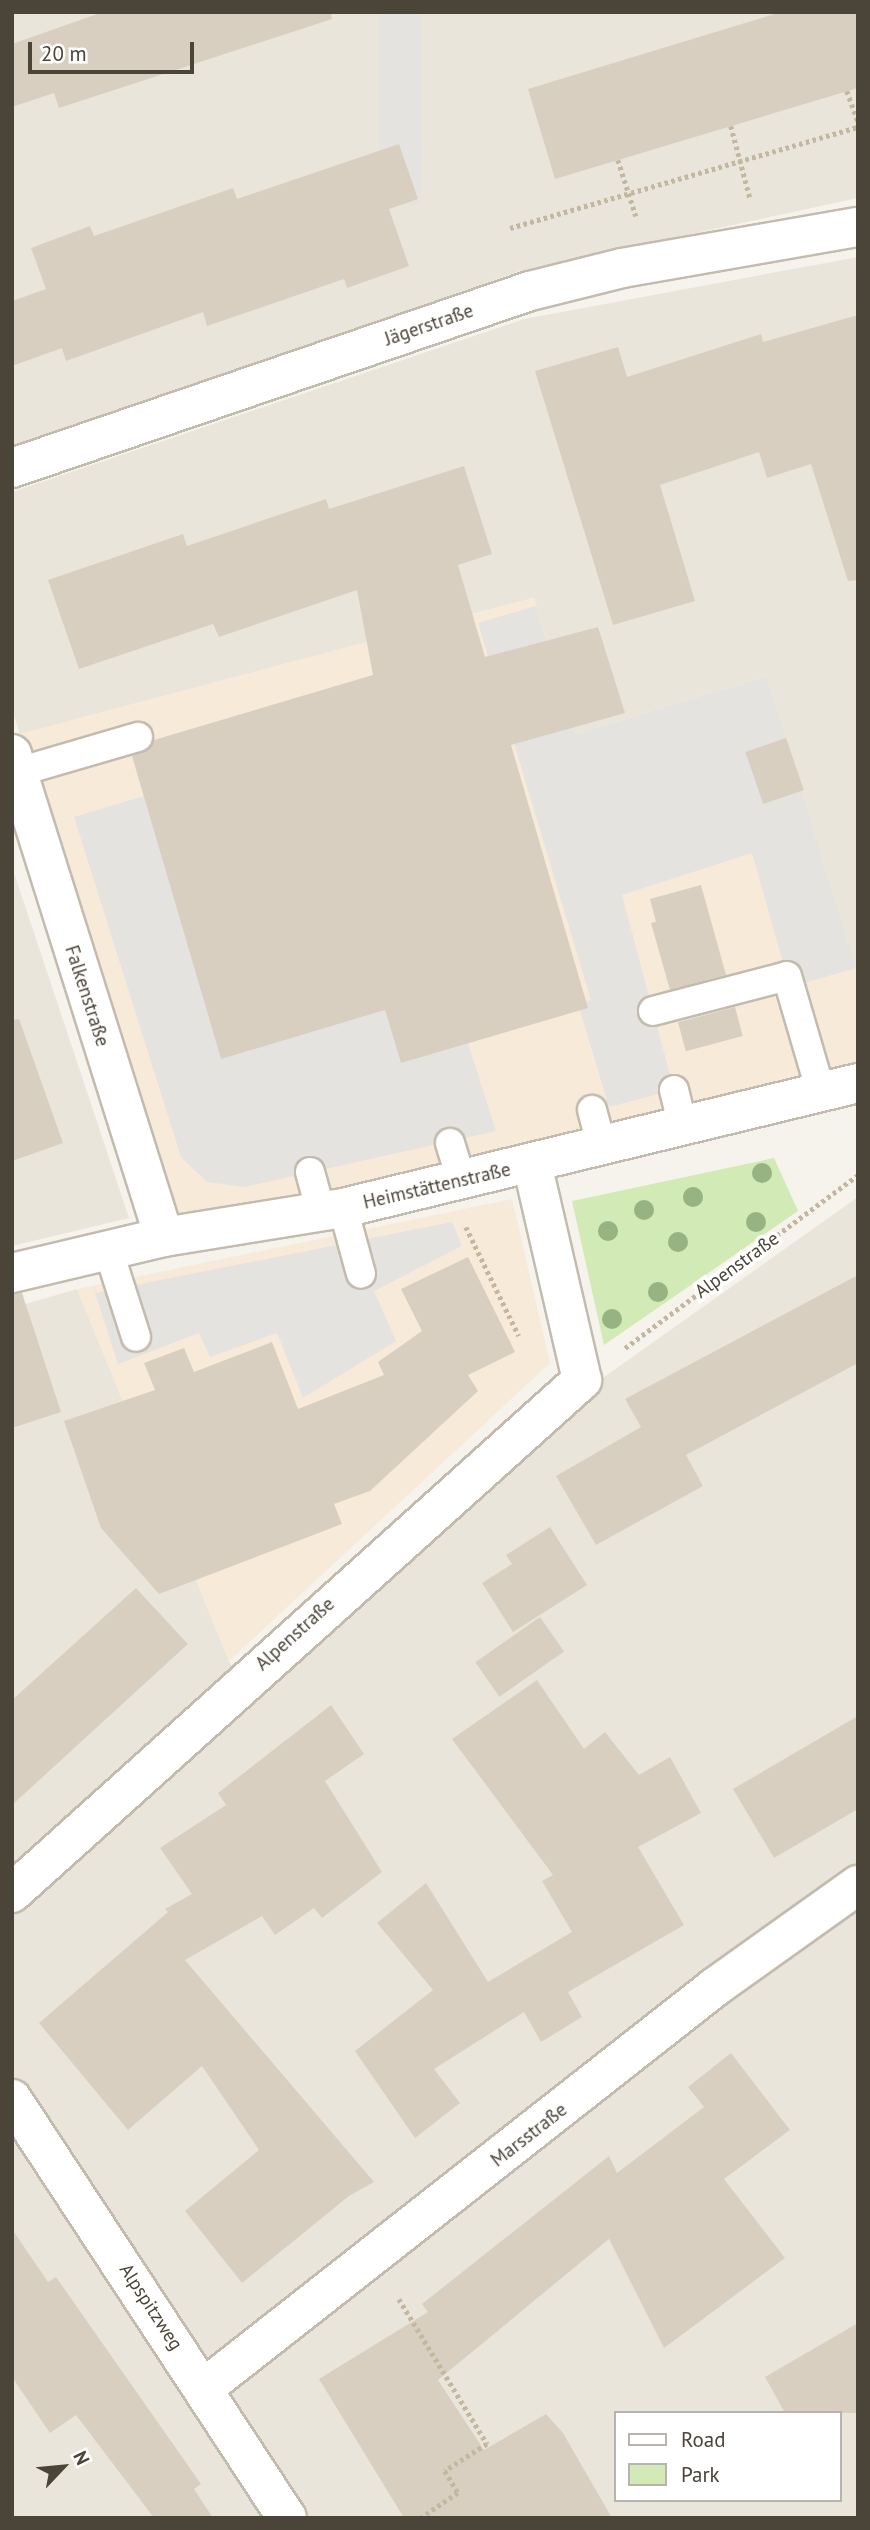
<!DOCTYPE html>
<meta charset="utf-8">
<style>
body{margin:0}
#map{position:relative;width:870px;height:2530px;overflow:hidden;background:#f6f3ec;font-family:"PT Sans",sans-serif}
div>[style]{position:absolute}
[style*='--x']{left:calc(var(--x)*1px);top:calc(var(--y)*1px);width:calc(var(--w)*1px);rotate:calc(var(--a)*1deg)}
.residential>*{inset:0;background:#eae5da}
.commercial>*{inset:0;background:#f7ead8}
.green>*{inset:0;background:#d2eab5}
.parking>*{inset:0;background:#e5e3e0;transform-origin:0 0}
.building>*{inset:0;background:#d8cfc1;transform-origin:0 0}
.path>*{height:4.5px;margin-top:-2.25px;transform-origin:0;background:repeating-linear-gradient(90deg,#c4b79f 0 3.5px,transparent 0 7px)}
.roads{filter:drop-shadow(2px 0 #c2bbae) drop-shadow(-2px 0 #c2bbae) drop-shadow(0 2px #c2bbae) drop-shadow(0 -2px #c2bbae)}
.lane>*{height:28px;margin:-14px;padding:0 14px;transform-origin:14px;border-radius:14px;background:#fff}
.street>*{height:38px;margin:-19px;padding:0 19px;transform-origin:19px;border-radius:19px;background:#fff}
.trees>*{width:20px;height:20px;margin:-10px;border-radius:50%;background:#97b381}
span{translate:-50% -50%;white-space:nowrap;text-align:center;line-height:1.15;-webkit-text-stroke:7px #fff;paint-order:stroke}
.street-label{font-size:19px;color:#4b4439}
.frame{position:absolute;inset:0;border:14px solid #4b4439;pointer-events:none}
.legend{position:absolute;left:614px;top:2411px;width:228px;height:91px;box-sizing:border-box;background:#fff;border:2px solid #b7b4b0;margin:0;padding:9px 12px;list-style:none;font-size:21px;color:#4b4439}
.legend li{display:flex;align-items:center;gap:14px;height:35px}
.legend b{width:35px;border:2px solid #b7b4b0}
.north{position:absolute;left:28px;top:2432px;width:70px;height:70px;-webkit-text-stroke:5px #fff;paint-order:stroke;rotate:64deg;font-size:19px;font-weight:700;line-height:28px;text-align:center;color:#4b4439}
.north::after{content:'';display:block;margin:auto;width:24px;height:32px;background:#4b4439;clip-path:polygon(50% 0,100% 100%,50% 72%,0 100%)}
.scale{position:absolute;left:28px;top:42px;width:166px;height:32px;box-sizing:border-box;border:4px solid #4b4439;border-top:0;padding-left:9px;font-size:21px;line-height:24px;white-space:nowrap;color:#4b4439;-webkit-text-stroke:5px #fff;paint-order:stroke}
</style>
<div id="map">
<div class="residential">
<div style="clip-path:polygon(12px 12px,858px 12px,858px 198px,520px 271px,12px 450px)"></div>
<div style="clip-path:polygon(858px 257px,858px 975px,767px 676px,575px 734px,533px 598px,20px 734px,12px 710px,12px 492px,524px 319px)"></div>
<div style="clip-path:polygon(12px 867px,129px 1218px,12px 1246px)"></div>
<div style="clip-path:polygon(evenodd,858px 1197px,858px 2518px,12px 2518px,12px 1308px,77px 1289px,229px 1661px,249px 1695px,583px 1392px,858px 1197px,616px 2413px,840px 2413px,840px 2500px,616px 2500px,616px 2413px)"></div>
</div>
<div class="commercial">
<div style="clip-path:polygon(534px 598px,575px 734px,767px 676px,858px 975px,858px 1067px,179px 1226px,20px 734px)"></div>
<div style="clip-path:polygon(512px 1199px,550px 1363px,229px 1661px,77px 1289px)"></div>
</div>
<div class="green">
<div style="clip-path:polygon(774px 1158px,798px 1211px,604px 1345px,572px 1201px)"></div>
</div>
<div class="parking">
<div style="left:379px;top:12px;width:42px;height:192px"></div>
<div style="clip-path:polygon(536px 606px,575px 734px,767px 676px,856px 968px,790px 987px,752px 853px,622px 895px,674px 1090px,609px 1107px,578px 1004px,591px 1000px,478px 623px)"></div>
<div style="clip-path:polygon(144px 796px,221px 1058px,385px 1010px,401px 1063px,468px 1043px,496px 1131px,244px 1187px,207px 1182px,181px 1157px,74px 817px)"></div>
<div style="clip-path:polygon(452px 1222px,462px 1246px,374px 1291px,396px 1341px,303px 1398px,277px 1333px,210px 1357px,199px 1333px,118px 1364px,95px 1293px)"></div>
</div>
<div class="building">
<div style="clip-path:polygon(103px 12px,331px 12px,332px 19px,59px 108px,54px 93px,12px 107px,12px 44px)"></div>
<div style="clip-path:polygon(781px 12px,858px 12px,858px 88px,555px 179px,528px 89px)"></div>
<div style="clip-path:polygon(399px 144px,418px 199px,389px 209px,409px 266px,347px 288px,344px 279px,207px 326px,203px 312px,66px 361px,62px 348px,12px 366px,12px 301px,46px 289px,31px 248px,90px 226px,94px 236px,233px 188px,237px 199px)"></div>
<div style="clip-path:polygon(858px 315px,858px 580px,848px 581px,811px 464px,767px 478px,759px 452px,660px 485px,695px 601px,613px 625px,535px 371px,618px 347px,627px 377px,761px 334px,763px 342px)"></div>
<div style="clip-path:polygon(464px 466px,492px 554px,458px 565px,485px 657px,598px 627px,625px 713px,511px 745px,588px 1008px,401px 1063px,385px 1010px,221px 1059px,132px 756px,149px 749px,154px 740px,373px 675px,357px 590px,219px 637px,213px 624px,79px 669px,48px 580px,183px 534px,187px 546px,326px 499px,329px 509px)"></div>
<div style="left:786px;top:738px;width:55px;height:43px;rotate:71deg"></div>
<div style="clip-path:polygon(701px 885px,726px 975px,670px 990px,651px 923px,656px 922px,650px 899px)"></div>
<div style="left:735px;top:1007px;width:30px;height:59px;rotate:75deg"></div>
<div style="clip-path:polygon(19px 1019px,63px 1143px,12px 1161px,12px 1020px)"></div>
<div style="clip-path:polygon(468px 1257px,515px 1352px,468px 1375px,478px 1391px,370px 1491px,334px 1504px,342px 1524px,159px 1594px,101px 1528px,64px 1421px,155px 1390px,144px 1363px,184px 1348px,194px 1372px,272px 1342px,298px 1409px,384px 1375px,378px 1362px,422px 1331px,401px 1289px)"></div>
<div style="clip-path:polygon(858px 1275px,858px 1363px,686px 1455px,703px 1486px,596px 1545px,556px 1476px,641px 1427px,625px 1399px)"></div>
<div style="clip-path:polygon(22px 1293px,61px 1412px,12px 1428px,12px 1294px)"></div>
<div style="clip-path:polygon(550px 1527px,587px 1585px,513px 1632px,482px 1583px,512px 1564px,506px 1555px)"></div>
<div style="clip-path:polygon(136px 1588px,188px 1644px,12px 1805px,12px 1700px)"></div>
<div style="left:540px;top:1617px;width:42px;height:79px;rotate:55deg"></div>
<div style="clip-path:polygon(537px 1680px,584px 1749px,605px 1732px,639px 1775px,670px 1757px,701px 1813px,638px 1847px,684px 1925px,568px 1992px,582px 2017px,541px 2042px,524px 2012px,434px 2069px,460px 2103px,415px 2138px,355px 2051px,433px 1990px,377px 1923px,426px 1883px,488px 1982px,572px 1932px,542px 1881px,553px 1875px,452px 1739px)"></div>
<div style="clip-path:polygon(331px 1705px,364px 1754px,325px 1781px,382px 1872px,322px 1918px,314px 1908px,275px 1935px,262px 1916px,185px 1960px,374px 2182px,349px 2196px,242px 2283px,185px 2211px,259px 2150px,202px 2066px,128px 2130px,39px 2023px,168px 1912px,165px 1909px,192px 1894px,160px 1848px,226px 1805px,218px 1793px)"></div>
<div style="clip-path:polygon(858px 1716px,858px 1809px,774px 1858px,733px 1789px)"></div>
<div style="clip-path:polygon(731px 2053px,790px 2130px,724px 2179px,785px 2258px,664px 2348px,609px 2239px,438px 2380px,484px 2450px,546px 2414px,563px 2433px,612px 2518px,404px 2518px,319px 2379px,428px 2312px,422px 2304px,609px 2156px,617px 2173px,704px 2107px,688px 2087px)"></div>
<div style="clip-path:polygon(12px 2229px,48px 2282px,56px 2277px,201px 2484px,194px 2489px,213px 2518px,154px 2518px,76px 2415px,50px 2433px,12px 2377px)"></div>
<div style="clip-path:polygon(858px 2323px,858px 2413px,785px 2413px,765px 2377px)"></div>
</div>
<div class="path">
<div style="--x:847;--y:91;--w:33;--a:70"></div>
<div style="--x:731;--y:126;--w:74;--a:75.2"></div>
<div style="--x:618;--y:160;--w:59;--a:72.2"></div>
<div style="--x:510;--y:228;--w:362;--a:-16.2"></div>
<div style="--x:466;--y:1227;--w:121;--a:64.1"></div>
<div style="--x:625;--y:1348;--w:290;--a:-36.6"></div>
<div style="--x:399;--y:2299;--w:170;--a:58.7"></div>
<div style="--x:487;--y:2444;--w:50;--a:147.3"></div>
<div style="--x:445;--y:2471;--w:26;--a:59"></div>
<div style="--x:458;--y:2493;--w:45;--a:146"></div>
</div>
<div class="roads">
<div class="lane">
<div style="--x:18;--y:772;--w:125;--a:-16.3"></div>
<div style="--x:653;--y:1011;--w:138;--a:-14.6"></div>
<div style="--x:787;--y:976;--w:121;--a:73.7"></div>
<div style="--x:674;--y:1090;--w:38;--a:76"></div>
<div style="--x:592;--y:1110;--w:39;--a:75"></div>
<div style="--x:450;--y:1143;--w:39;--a:73"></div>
<div style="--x:310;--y:1172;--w:41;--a:74.6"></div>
<div style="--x:343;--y:1208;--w:68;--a:74.7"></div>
<div style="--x:108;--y:1249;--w:92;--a:72.3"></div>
</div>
<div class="street">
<div style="--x:12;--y:468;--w:547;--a:-18.87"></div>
<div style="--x:530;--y:291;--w:95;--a:-14"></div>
<div style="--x:622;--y:268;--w:240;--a:-9.9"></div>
<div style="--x:12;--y:754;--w:506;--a:72.53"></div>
<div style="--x:12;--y:1273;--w:156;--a:-13.3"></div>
<div style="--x:164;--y:1237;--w:181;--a:-9.2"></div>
<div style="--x:343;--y:1208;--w:530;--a:-13.64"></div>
<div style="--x:12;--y:1893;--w:767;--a:-41.99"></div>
<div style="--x:582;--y:1380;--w:222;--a:-103"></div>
<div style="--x:12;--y:2099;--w:501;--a:56.72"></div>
<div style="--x:204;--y:2388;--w:650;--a:-38.12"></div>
<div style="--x:715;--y:1987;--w:176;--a:-35.5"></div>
</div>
</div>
<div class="trees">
<div style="left:762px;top:1173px"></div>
<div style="left:693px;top:1197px"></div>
<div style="left:644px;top:1210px"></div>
<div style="left:756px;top:1222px"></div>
<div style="left:608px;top:1231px"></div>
<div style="left:678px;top:1242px"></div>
<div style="left:658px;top:1292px"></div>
<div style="left:612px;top:1319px"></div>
</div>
<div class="street-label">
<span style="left:429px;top:325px;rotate:-19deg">Jägerstraße</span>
<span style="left:87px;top:996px;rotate:72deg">Falkenstraße</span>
<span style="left:437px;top:1186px;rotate:-13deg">Heimstättenstraße</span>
<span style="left:737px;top:1265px;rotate:-36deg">Alpenstraße</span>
<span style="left:295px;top:1634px;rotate:-42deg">Alpenstraße</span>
<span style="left:529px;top:2135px;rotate:-38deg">Marsstraße</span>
<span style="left:151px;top:2307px;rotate:57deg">Alpspitzweg</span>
</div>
<div class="frame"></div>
<ul class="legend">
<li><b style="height:9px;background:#fff"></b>Road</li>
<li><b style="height:19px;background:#d2eab5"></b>Park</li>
</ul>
<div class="north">N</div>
<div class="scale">20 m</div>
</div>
